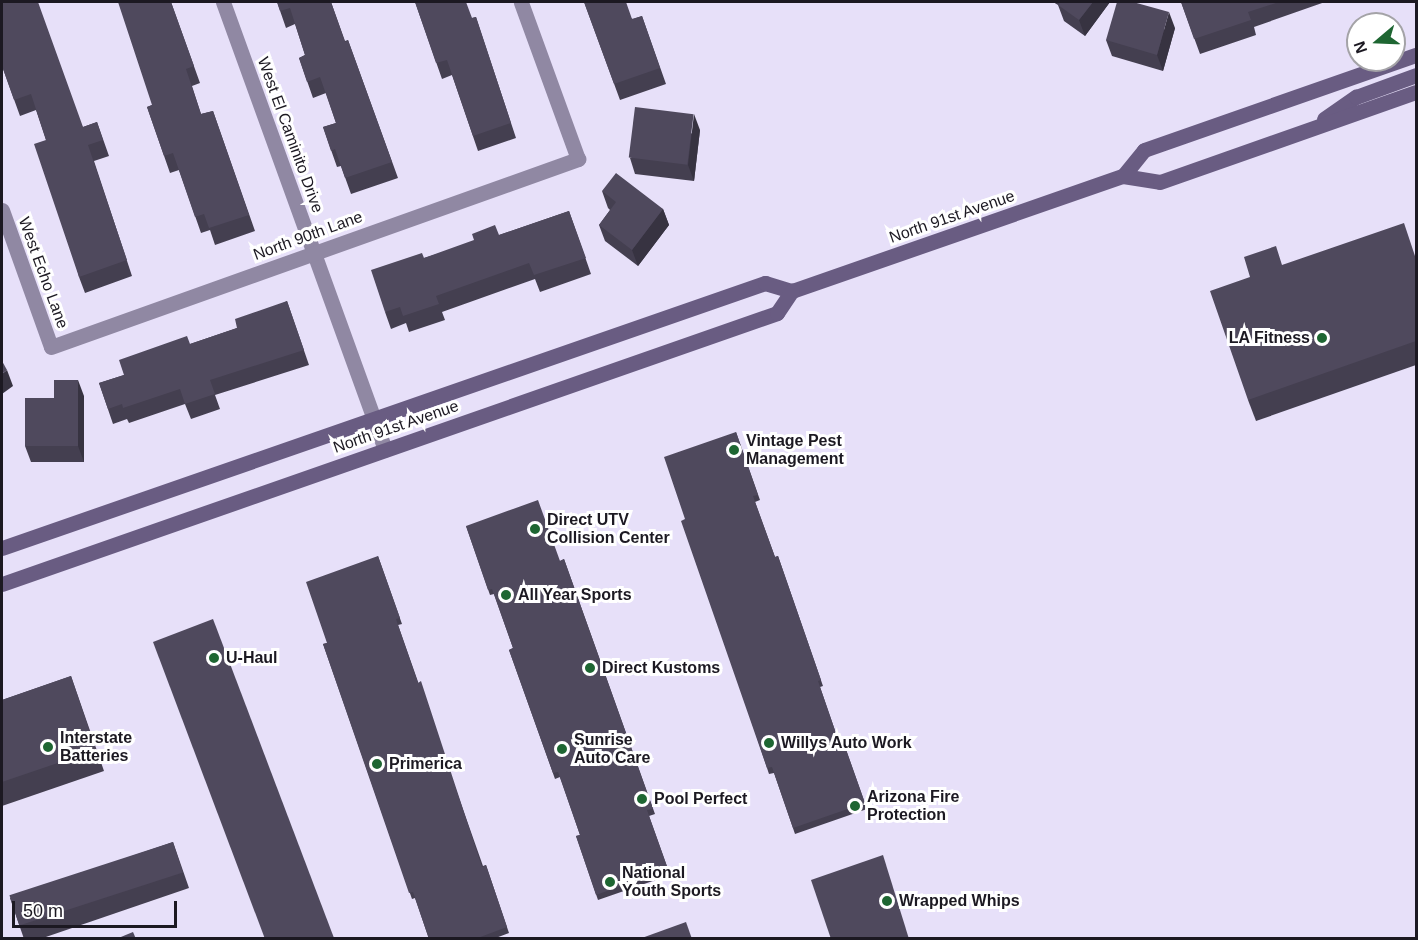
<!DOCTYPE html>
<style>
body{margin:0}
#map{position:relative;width:1418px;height:940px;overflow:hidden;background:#e7e0f9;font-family:Arial,sans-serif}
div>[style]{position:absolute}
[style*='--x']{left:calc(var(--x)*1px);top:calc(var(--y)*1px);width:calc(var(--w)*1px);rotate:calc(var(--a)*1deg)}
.street>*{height:15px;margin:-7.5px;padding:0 7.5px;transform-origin:7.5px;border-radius:7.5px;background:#9088a3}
.secondary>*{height:15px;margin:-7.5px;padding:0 7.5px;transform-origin:7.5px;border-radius:7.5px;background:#695c82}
.wall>*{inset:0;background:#443f50}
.shaded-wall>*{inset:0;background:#373341}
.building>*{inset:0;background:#4f495d;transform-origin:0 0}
.dots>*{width:16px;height:16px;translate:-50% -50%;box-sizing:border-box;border:3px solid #fff;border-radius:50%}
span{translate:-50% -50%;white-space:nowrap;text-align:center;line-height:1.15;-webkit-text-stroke:6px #fff;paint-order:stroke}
.street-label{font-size:16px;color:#1c1922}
.poi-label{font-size:16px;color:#1c1922;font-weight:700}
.right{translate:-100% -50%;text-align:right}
.left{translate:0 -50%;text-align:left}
.frame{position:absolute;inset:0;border:3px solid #1c1922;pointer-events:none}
.north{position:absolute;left:1346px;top:12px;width:60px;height:60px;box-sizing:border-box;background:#fff;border:2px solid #a4a3a7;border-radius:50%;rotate:251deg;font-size:16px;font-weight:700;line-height:24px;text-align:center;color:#1c1922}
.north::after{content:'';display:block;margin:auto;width:21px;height:27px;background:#1e6632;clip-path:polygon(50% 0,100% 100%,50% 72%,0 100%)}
.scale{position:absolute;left:12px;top:901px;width:165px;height:27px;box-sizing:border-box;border:3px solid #1c1922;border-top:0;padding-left:8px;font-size:18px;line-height:21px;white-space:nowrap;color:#1c1922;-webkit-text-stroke:4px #fff;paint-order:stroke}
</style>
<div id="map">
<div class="street">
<div style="--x:223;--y:2;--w:476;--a:70.1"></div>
<div style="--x:2;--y:210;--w:145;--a:70.3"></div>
<div style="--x:51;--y:347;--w:560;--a:-19.63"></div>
<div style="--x:578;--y:159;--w:167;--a:-110"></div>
</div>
<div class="secondary">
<div style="--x:1324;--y:119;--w:39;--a:-35"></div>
<div style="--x:1356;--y:97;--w:64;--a:-20.1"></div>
<div style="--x:1123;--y:176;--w:33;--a:-51"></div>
<div style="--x:1144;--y:150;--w:288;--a:-19.3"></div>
<div style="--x:2;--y:548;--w:808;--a:-19.15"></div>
<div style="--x:765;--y:283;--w:28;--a:17"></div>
<div style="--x:792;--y:291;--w:350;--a:-19.2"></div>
<div style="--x:1123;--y:176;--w:37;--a:9"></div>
<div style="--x:1160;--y:182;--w:271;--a:-19.4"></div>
<div style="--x:2;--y:584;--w:821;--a:-19.27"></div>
<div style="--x:777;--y:313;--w:27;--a:-56"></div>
</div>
<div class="wall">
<div style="clip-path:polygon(171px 2px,200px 83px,192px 86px,201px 114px,213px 111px,255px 231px,215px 245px,210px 230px,201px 233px,179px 170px,170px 173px,147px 107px,152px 105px)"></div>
<div style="clip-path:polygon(277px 2px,331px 2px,345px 41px,348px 40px,398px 178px,351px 194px,341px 166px,337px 167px,323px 127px,336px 123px,326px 93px,313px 98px,299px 58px,305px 55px,295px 24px,286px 28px)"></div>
<div style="clip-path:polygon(415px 2px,472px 18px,476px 17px,516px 138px,478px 151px,452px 75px,442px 79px)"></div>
<div style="clip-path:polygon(584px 2px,633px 19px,642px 16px,666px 84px,620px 100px)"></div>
<div style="clip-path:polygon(1053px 2px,1110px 2px,1085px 36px,1064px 21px,1058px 5px)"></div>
<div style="clip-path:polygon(1181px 2px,1325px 2px,1254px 27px,1256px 35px,1200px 54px)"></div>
<div style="clip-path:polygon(1175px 28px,1163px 71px,1112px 56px,1106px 40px)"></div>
<div style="clip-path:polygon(2px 66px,83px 127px,97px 122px,109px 156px,94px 161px,132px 276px,85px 293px,79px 277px,46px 140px,36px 110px,20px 116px)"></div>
<div style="clip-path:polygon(700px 130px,694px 181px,635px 174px,630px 158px)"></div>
<div style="clip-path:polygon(602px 191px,663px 209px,669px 225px,638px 266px,605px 241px,599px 225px,610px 210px,608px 208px)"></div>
<div style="clip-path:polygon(569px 211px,591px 274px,540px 292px,535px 279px,442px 312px,445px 320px,409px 332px,406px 323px,391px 329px,385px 312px,424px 258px,499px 235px)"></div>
<div style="clip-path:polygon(1416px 258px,1416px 365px,1256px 421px,1248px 400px,1282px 265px)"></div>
<div style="clip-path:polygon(287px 301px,309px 365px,215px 395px,220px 409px,191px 419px,185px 404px,129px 423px,127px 419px,113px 424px,99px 383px,124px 375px,190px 344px,237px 328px)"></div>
<div style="clip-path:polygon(84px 396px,84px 462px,31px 462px,25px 446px,54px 398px)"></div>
<div style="clip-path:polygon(736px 432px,760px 500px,755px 502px,775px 557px,778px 556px,823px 686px,820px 687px,839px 742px,843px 741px,867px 809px,795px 834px,774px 773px,769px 774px,767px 768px,685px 519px)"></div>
<div style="clip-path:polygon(466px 526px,560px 561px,564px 559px,655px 814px,649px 816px,670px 875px,598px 900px,576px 836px,580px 835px,560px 777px,555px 779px,509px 650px,513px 648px,494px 594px,490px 595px)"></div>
<div style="clip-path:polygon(378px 556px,402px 624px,398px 625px,483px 866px,486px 865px,509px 933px,493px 939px,429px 939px,415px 898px,412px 899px,323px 644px,327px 643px)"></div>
<div style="clip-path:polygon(71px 676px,104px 771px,2px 806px,2px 700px)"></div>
<div style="clip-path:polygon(173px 842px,189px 888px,40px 939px,24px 939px,10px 898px)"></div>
</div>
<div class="shaded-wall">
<div style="clip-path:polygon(1093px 2px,1110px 2px,1085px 36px,1079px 20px)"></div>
<div style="clip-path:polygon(1169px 12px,1175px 28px,1163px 71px,1157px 55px)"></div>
<div style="clip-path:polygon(694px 114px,700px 130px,694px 181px,688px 165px)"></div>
<div style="clip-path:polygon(663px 209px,669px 225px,638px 266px,632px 250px)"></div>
<div style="clip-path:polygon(7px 370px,13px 386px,2px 394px,2px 374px)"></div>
<div style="clip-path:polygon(78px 380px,84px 396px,84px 462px,78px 446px)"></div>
</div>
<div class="building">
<div style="clip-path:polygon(2px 2px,38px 2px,83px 127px,97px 122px,103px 140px,88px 145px,127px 260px,79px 277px,34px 144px,46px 140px,31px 94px,14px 100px,2px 66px)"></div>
<div style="clip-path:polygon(118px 2px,171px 2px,194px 66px,186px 69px,201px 114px,213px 111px,249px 215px,209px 228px,204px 214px,195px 217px,173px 153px,164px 156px,147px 107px,152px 105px)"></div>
<div style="clip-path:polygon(277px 2px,331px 2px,345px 42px,348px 40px,392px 162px,345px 178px,335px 149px,331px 151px,323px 127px,336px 123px,320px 77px,307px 82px,299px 58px,305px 55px,290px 8px,280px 11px)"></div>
<div style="clip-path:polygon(415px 2px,466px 2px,472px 18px,476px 17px,511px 123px,473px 136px,447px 60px,436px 63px)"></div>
<div style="clip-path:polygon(584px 2px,626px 2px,632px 19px,642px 16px,660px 68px,614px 84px)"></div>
<div style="clip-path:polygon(1060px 2px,1093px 2px,1079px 20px,1058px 5px)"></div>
<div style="clip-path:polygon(1117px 2px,1133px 2px,1169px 12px,1157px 55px,1106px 40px)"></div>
<div style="clip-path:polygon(1181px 2px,1279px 2px,1248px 12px,1251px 20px,1194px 39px)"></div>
<div style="left:635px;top:107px;width:59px;height:51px;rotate:7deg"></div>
<div style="clip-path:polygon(616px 173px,663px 209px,632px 250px,599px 225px,616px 202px,602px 191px)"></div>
<div style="clip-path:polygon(569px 211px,586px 258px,534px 275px,529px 263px,436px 296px,439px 304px,403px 316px,400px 307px,385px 312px,371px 270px,422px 253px,424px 258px,474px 240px,472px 234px,495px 225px,499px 235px)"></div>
<div style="clip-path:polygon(1404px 223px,1416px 259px,1416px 341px,1248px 400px,1210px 291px,1250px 277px,1244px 257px,1276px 246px,1282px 265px)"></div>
<div style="clip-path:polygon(287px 301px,304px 350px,210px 380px,215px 394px,185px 404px,180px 389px,123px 408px,122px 404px,108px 409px,99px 383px,124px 375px,119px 360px,187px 336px,190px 344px,237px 328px,235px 319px)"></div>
<div style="clip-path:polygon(2px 361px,7px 370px,2px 374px)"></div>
<div style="clip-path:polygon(54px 380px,78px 380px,78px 446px,25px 446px,25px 398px,54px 398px)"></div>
<div style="clip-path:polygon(736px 432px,758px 495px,753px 496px,775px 557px,778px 556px,821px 680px,818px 681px,839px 742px,843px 741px,865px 803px,793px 828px,772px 767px,767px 768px,681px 521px,685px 519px,664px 457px)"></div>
<div style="clip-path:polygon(538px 500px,560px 561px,564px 559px,653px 809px,647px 810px,668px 869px,596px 895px,576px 836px,580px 835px,558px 772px,553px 773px,509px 650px,513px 648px,492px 589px,488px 590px,466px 526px)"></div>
<div style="clip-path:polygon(378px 556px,400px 618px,396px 619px,418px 683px,421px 681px,482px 867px,486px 865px,507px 927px,475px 939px,429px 939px,413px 892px,409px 893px,323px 644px,327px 643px,306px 582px)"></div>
<div style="clip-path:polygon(213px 619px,334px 938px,334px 939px,265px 939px,153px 642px)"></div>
<div style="clip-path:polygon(71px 676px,96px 750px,2px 782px,2px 700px)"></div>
<div style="left:173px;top:842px;width:32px;height:172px;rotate:72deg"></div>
<div style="clip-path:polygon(883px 855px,909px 939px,831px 939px,811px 880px)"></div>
<div style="clip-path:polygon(686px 922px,692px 939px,639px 939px)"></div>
<div style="clip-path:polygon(133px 932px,136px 939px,116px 939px)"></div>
</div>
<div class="dots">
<div style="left:1322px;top:338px;background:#1e6632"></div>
<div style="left:734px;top:450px;background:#1e6632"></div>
<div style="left:535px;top:529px;background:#1e6632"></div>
<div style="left:506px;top:595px;background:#1e6632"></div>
<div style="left:214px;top:658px;background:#1e6632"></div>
<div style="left:590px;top:668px;background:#1e6632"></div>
<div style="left:769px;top:743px;background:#1e6632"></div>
<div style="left:48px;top:747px;background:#1e6632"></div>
<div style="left:562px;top:749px;background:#1e6632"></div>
<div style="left:377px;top:764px;background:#1e6632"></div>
<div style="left:642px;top:799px;background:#1e6632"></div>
<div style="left:855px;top:806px;background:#1e6632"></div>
<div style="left:610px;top:882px;background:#1e6632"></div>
<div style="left:887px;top:901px;background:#1e6632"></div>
</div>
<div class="street-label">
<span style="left:290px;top:135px;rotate:70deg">West El Caminito Drive</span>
<span style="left:952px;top:217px;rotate:-19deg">North 91st Avenue</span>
<span style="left:308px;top:236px;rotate:-20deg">North 90th Lane</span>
<span style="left:43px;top:273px;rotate:70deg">West Echo Lane</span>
<span style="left:396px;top:427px;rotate:-19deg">North 91st Avenue</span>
</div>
<div class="poi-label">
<span class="right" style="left:1310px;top:338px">LA Fitness</span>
<span class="left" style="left:746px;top:450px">Vintage Pest<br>Management</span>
<span class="left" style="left:547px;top:529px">Direct UTV<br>Collision Center</span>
<span class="left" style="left:518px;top:595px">All Year Sports</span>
<span class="left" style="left:226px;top:658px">U-Haul</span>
<span class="left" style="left:602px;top:668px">Direct Kustoms</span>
<span class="left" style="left:60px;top:747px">Interstate<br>Batteries</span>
<span class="left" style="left:574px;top:749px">Sunrise<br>Auto Care</span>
<span class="left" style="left:781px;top:743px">Willys Auto Work</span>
<span class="left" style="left:389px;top:764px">Primerica</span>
<span class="left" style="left:867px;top:806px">Arizona Fire<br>Protection</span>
<span class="left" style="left:654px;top:799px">Pool Perfect</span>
<span class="left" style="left:622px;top:882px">National<br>Youth Sports</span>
<span class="left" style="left:899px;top:901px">Wrapped Whips</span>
</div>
<div class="frame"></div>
<div class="north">N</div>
<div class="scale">50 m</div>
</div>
